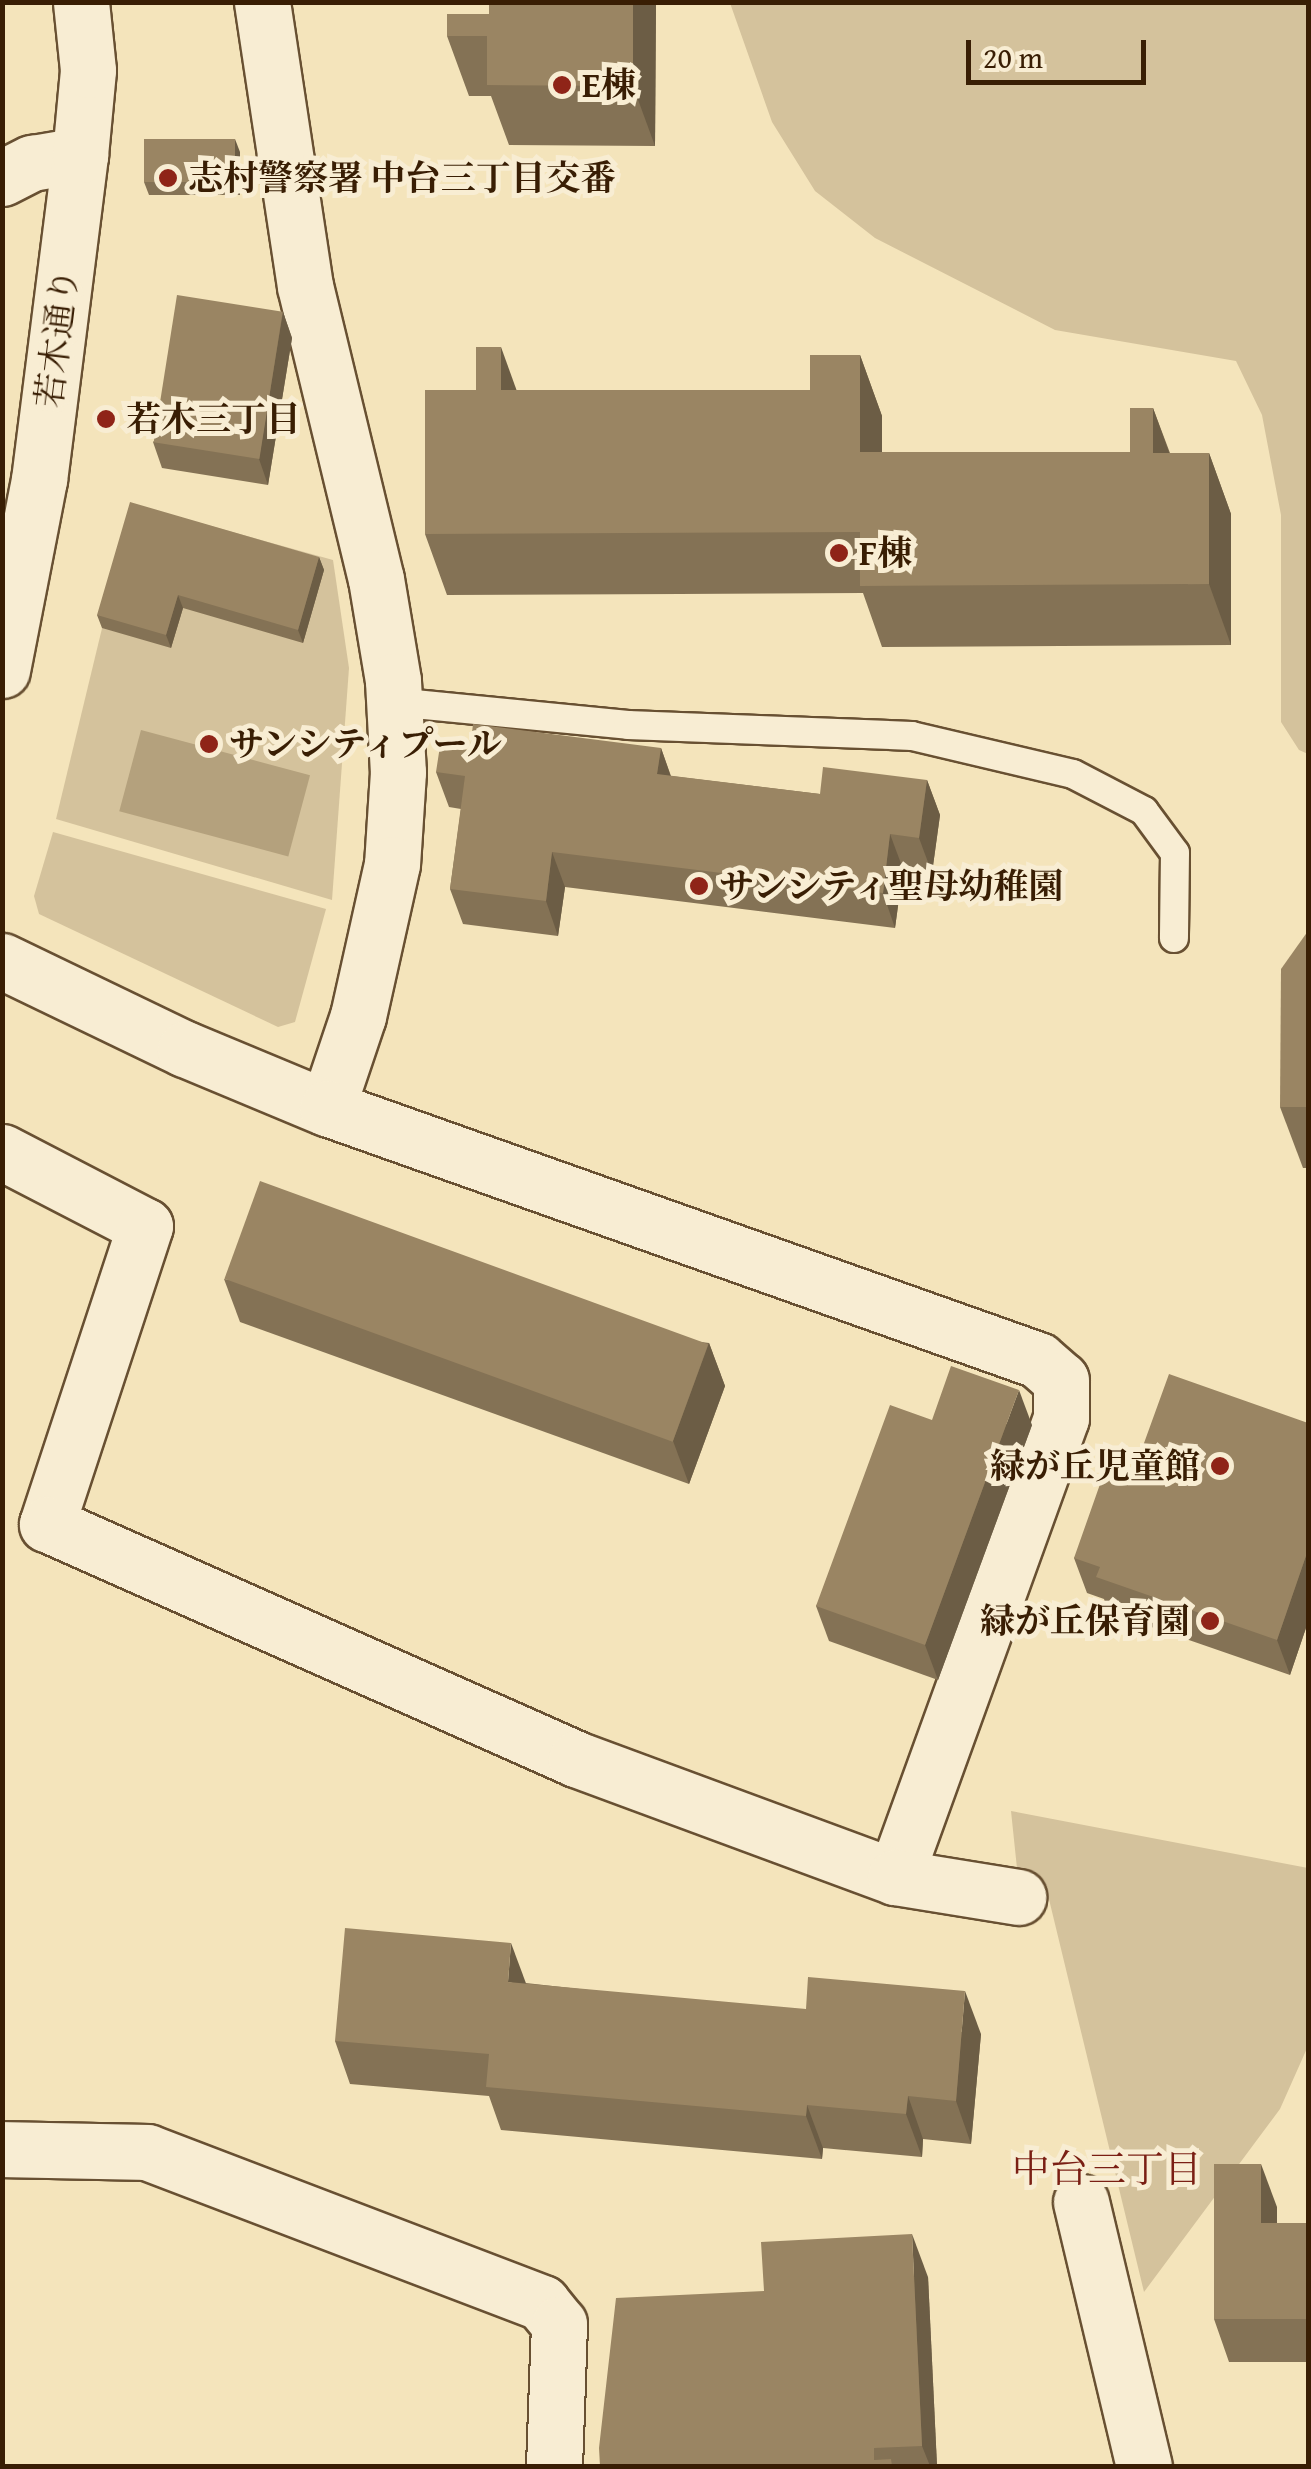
<!DOCTYPE html>
<meta charset="utf-8">
<style>
body{margin:0}
#map{position:relative;width:1311px;height:2469px;overflow:hidden;background:#f4e4bb;font-family:"Gentium Book Plus","Noto Serif JP",serif}
div>[style]{position:absolute}
[style*='--x']{left:calc(var(--x)*1px);top:calc(var(--y)*1px);width:calc(var(--w)*1px);rotate:calc(var(--a)*1deg)}
.green>*{inset:0;background:#d4c29c}
.water>*{inset:0;background:#b4a17d;transform-origin:0 0}
.roads{filter:drop-shadow(2px 0 #685032) drop-shadow(-2px 0 #685032) drop-shadow(0 2px #685032) drop-shadow(0 -2px #685032)}
.service>*{height:28px;margin:-14px;padding:0 14px;transform-origin:14px;border-radius:14px;background:#f8edd3}
.minor>*{height:55px;margin:-27.5px;padding:0 27.5px;transform-origin:27.5px;border-radius:27.5px;background:#f8edd3}
.tertiary>*{height:55px;margin:-27.5px;padding:0 27.5px;transform-origin:27.5px;border-radius:27.5px;background:#f8edd3}
.wall>*{inset:0;background:#847255}
.shaded-wall>*{inset:0;background:#6c5d45}
.building>*{inset:0;background:#9a8563;transform-origin:0 0}
.dots>*{width:28px;height:28px;translate:-50% -50%;box-sizing:border-box;border:5px solid #f8edd3;border-radius:50%}
span{translate:-50% -50%;white-space:nowrap;text-align:center;line-height:1.15;-webkit-text-stroke:10px #f8edd3;paint-order:stroke}
.poi-label{font-size:35px;color:#391e04;font-weight:700}
.left{translate:0 -50%;text-align:left}
.right{translate:-100% -50%;text-align:right}
.street-label{font-size:35px;color:#391e04}
.neighbourhood-label{font-size:38px;color:#7a1f14}
.frame{position:absolute;inset:0;border:5px solid #391e04;pointer-events:none}
.scale{position:absolute;left:966px;top:40px;width:180px;height:45px;box-sizing:border-box;border:5px solid #391e04;border-top:0;padding-left:12px;font-size:30px;line-height:35px;white-space:nowrap;color:#391e04;-webkit-text-stroke:8px #f8edd3;paint-order:stroke}
</style>
<div id="map">
<div class="green">
<div style="clip-path:polygon(730px 3px,1308px 3px,1308px 754px,1299px 750px,1281px 722px,1281px 515px,1262px 415px,1236px 361px,1055px 330px,875px 238px,815px 191px,772px 122px)"></div>
<div style="clip-path:polygon(132px 504px,333px 560px,349px 668px,332px 900px,56px 819px)"></div>
<div style="clip-path:polygon(53px 832px,326px 909px,295px 1022px,278px 1027px,39px 914px,34px 896px)"></div>
<div style="clip-path:polygon(1011px 1811px,1308px 1868px,1308px 2046px,1280px 2109px,1144px 2292px,1047px 1891px,1018px 1878px)"></div>
</div>
<div class="water">
<div style="left:141px;top:730px;width:175px;height:84px;rotate:15deg"></div>
</div>
<div class="roads">
<div class="service">
<div style="--x:394;--y:702;--w:235;--a:5.6"></div>
<div style="--x:628;--y:725;--w:284;--a:2.2"></div>
<div style="--x:912;--y:736;--w:165;--a:13.3"></div>
<div style="--x:1073;--y:774;--w:80;--a:27.5"></div>
<div style="--x:1144;--y:811;--w:52;--a:53.6"></div>
<div style="--x:1175;--y:853;--w:85;--a:90.7"></div>
</div>
<div class="minor">
<div style="--x:262;--y:2;--w:287;--a:81.4"></div>
<div style="--x:305;--y:286;--w:301;--a:76.4"></div>
<div style="--x:376;--y:579;--w:103;--a:80.5"></div>
<div style="--x:393;--y:681;--w:91;--a:86.9"></div>
<div style="--x:398;--y:772;--w:92;--a:93.7"></div>
<div style="--x:392;--y:864;--w:156;--a:102.6"></div>
<div style="--x:358;--y:1016;--w:97;--a:108.6"></div>
<div style="--x:2;--y:178;--w:34;--a:-27"></div>
<div style="--x:32;--y:163;--w:49;--a:-9.5"></div>
<div style="--x:2;--y:961;--w:203;--a:25.7"></div>
<div style="--x:185;--y:1049;--w:154;--a:22.6"></div>
<div style="--x:327;--y:1108;--w:754;--a:19.52"></div>
<div style="--x:1038;--y:1360;--w:30;--a:41"></div>
<div style="--x:1061;--y:1380;--w:38;--a:90"></div>
<div style="--x:1061;--y:1418;--w:488;--a:109.9"></div>
<div style="--x:2;--y:1152;--w:161;--a:27.4"></div>
<div style="--x:145;--y:1226;--w:314;--a:108.2"></div>
<div style="--x:47;--y:1524;--w:579;--a:23.95"></div>
<div style="--x:576;--y:1759;--w:340;--a:20.3"></div>
<div style="--x:895;--y:1877;--w:125;--a:9.2"></div>
<div style="--x:2;--y:2149;--w:145;--a:1.2"></div>
<div style="--x:147;--y:2152;--w:423;--a:20.9"></div>
<div style="--x:542;--y:2303;--w:27;--a:51"></div>
<div style="--x:559;--y:2324;--w:142;--a:92"></div>
<div style="--x:1081;--y:2202;--w:271;--a:76.6"></div>
</div>
<div class="tertiary">
<div style="--x:2;--y:670;--w:194;--a:-79"></div>
<div style="--x:39;--y:480;--w:328;--a:-82.8"></div>
<div style="--x:80;--y:155;--w:85;--a:-84.6"></div>
<div style="--x:88;--y:70;--w:68;--a:-95.9"></div>
</div>
</div>
<div class="wall">
<div style="clip-path:polygon(489px 2px,656px 2px,655px 146px,509px 145px,491px 96px,469px 96px,447px 36px,489px 14px)"></div>
<div style="clip-path:polygon(240px 152px,240px 195px,149px 195px,144px 182px)"></div>
<div style="clip-path:polygon(283px 312px,292px 338px,268px 485px,162px 468px,153px 442px)"></div>
<div style="clip-path:polygon(860px 355px,882px 416px,882px 452px,1130px 452px,1153px 408px,1170px 453px,1209px 453px,1231px 514px,1231px 645px,882px 647px,863px 593px,447px 595px,425px 534px,517px 390px,810px 390px)"></div>
<div style="clip-path:polygon(319px 557px,324px 570px,303px 643px,183px 608px,171px 648px,102px 628px,97px 615px)"></div>
<div style="clip-path:polygon(661px 748px,671px 776px,820px 794px,927px 780px,940px 815px,932px 873px,903px 869px,895px 928px,565px 887px,558px 936px,463px 924px,450px 889px,461px 809px,449px 807px,436px 772px,470px 750px)"></div>
<div style="clip-path:polygon(1308px 931px,1308px 1168px,1303px 1168px,1280px 1107px)"></div>
<div style="clip-path:polygon(224px 1279px,709px 1343px,725px 1386px,689px 1484px,240px 1322px)"></div>
<div style="clip-path:polygon(932px 1420px,1032px 1425px,938px 1680px,829px 1641px,816px 1606px)"></div>
<div style="clip-path:polygon(1308px 1423px,1308px 1622px,1290px 1675px,1108px 1612px,1104px 1599px,1087px 1593px,1074px 1558px,1131px 1479px)"></div>
<div style="clip-path:polygon(526px 1983px,981px 2034px,971px 2144px,923px 2139px,922px 2157px,823px 2148px,822px 2159px,501px 2130px,489px 2096px,350px 2084px,335px 2041px)"></div>
<div style="clip-path:polygon(1277px 2207px,1277px 2223px,1308px 2223px,1308px 2362px,1229px 2362px,1214px 2319px)"></div>
<div style="clip-path:polygon(928px 2277px,937px 2466px,600px 2466px,764px 2291px)"></div>
</div>
<div class="shaded-wall">
<div style="clip-path:polygon(633px 2px,656px 2px,655px 146px,633px 86px)"></div>
<div style="clip-path:polygon(235px 139px,240px 152px,240px 195px,235px 182px)"></div>
<div style="clip-path:polygon(283px 312px,292px 338px,268px 485px,259px 459px)"></div>
<div style="clip-path:polygon(501px 347px,523px 408px,501px 390px)"></div>
<div style="clip-path:polygon(860px 355px,882px 416px,882px 513px,860px 452px)"></div>
<div style="clip-path:polygon(1153px 408px,1175px 469px,1153px 453px)"></div>
<div style="clip-path:polygon(1209px 453px,1231px 514px,1231px 645px,1209px 584px)"></div>
<div style="clip-path:polygon(319px 557px,324px 570px,303px 643px,298px 630px)"></div>
<div style="clip-path:polygon(178px 595px,183px 608px,171px 648px,166px 635px)"></div>
<div style="clip-path:polygon(661px 748px,673px 783px,657px 774px)"></div>
<div style="clip-path:polygon(927px 780px,940px 815px,932px 873px,919px 838px)"></div>
<div style="clip-path:polygon(890px 834px,903px 869px,895px 928px,883px 893px)"></div>
<div style="clip-path:polygon(552px 852px,565px 887px,558px 936px,546px 901px)"></div>
<div style="clip-path:polygon(709px 1343px,725px 1386px,689px 1484px,673px 1441px)"></div>
<div style="clip-path:polygon(1019px 1390px,1032px 1425px,938px 1680px,925px 1645px)"></div>
<div style="clip-path:polygon(1308px 1550px,1308px 1622px,1290px 1675px,1277px 1640px)"></div>
<div style="clip-path:polygon(511px 1943px,527px 1986px,508px 1982px)"></div>
<div style="clip-path:polygon(965px 1991px,981px 2034px,971px 2144px,956px 2101px)"></div>
<div style="clip-path:polygon(908px 2096px,923px 2139px,922px 2157px,906px 2114px)"></div>
<div style="clip-path:polygon(807px 2105px,823px 2148px,822px 2159px,806px 2116px)"></div>
<div style="clip-path:polygon(1261px 2164px,1277px 2207px,1277px 2266px,1261px 2223px)"></div>
<div style="clip-path:polygon(912px 2234px,928px 2277px,937px 2466px,930px 2466px,922px 2446px)"></div>
</div>
<div class="building">
<div style="clip-path:polygon(489px 2px,633px 2px,633px 86px,487px 85px,487px 36px,447px 36px,447px 14px,489px 14px)"></div>
<div style="left:235px;top:139px;width:43px;height:91px;rotate:90deg"></div>
<div style="left:177px;top:295px;width:107px;height:149px;rotate:9deg"></div>
<div style="clip-path:polygon(476px 347px,501px 347px,501px 390px,810px 390px,810px 355px,860px 355px,860px 452px,1130px 452px,1130px 408px,1153px 408px,1153px 453px,1209px 453px,1209px 584px,860px 586px,860px 532px,425px 534px,425px 390px,476px 390px)"></div>
<div style="clip-path:polygon(130px 502px,319px 557px,298px 630px,178px 595px,166px 635px,97px 615px)"></div>
<div style="clip-path:polygon(473px 724px,661px 748px,657px 774px,820px 794px,823px 767px,927px 780px,919px 838px,890px 834px,883px 893px,552px 852px,546px 901px,450px 889px,465px 776px,436px 772px,440px 746px,470px 750px)"></div>
<div style="clip-path:polygon(1308px 931px,1308px 1107px,1280px 1107px,1281px 969px)"></div>
<div style="left:260px;top:1181px;width:477px;height:104px;rotate:20deg"></div>
<div style="clip-path:polygon(951px 1366px,1019px 1390px,925px 1645px,816px 1606px,890px 1405px,932px 1420px)"></div>
<div style="clip-path:polygon(1169px 1374px,1308px 1423px,1308px 1550px,1277px 1640px,1096px 1577px,1100px 1567px,1074px 1558px,1105px 1470px,1131px 1479px)"></div>
<div style="clip-path:polygon(345px 1928px,511px 1943px,508px 1982px,806px 2009px,808px 1977px,965px 1991px,956px 2101px,908px 2096px,906px 2114px,807px 2105px,806px 2116px,486px 2087px,489px 2054px,335px 2041px)"></div>
<div style="clip-path:polygon(1214px 2164px,1261px 2164px,1261px 2223px,1308px 2223px,1308px 2319px,1214px 2319px)"></div>
<div style="clip-path:polygon(912px 2234px,922px 2446px,874px 2448px,874px 2460px,891px 2459px,892px 2466px,600px 2466px,599px 2448px,616px 2298px,764px 2291px,761px 2242px)"></div>
</div>
<div class="dots">
<div style="left:562px;top:85px;background:#8f2418"></div>
<div style="left:168px;top:178px;background:#8f2418"></div>
<div style="left:106px;top:419px;background:#8f2418"></div>
<div style="left:839px;top:553px;background:#8f2418"></div>
<div style="left:209px;top:744px;background:#8f2418"></div>
<div style="left:699px;top:886px;background:#8f2418"></div>
<div style="left:1220px;top:1466px;background:#8f2418"></div>
<div style="left:1210px;top:1621px;background:#8f2418"></div>
</div>
<div class="poi-label">
<span class="left" style="left:582px;top:85px">E棟</span>
<span class="left" style="left:188px;top:178px">志村警察署 中台三丁目交番</span>
<span class="left" style="left:126px;top:419px">若木三丁目</span>
<span class="left" style="left:859px;top:553px">F棟</span>
<span class="left" style="left:229px;top:744px">サンシティプール</span>
<span class="left" style="left:719px;top:886px">サンシティ聖母幼稚園</span>
<span class="right" style="left:1200px;top:1466px">緑が丘児童館</span>
<span class="right" style="left:1190px;top:1621px">緑が丘保育園</span>
</div>
<div class="street-label">
<span style="left:57px;top:338px;rotate:-83deg">若木通り</span>
</div>
<div class="neighbourhood-label">
<span style="left:1107px;top:2169px">中台三丁目</span>
</div>
<div class="frame"></div>
<div class="scale">20 m</div>
</div>
